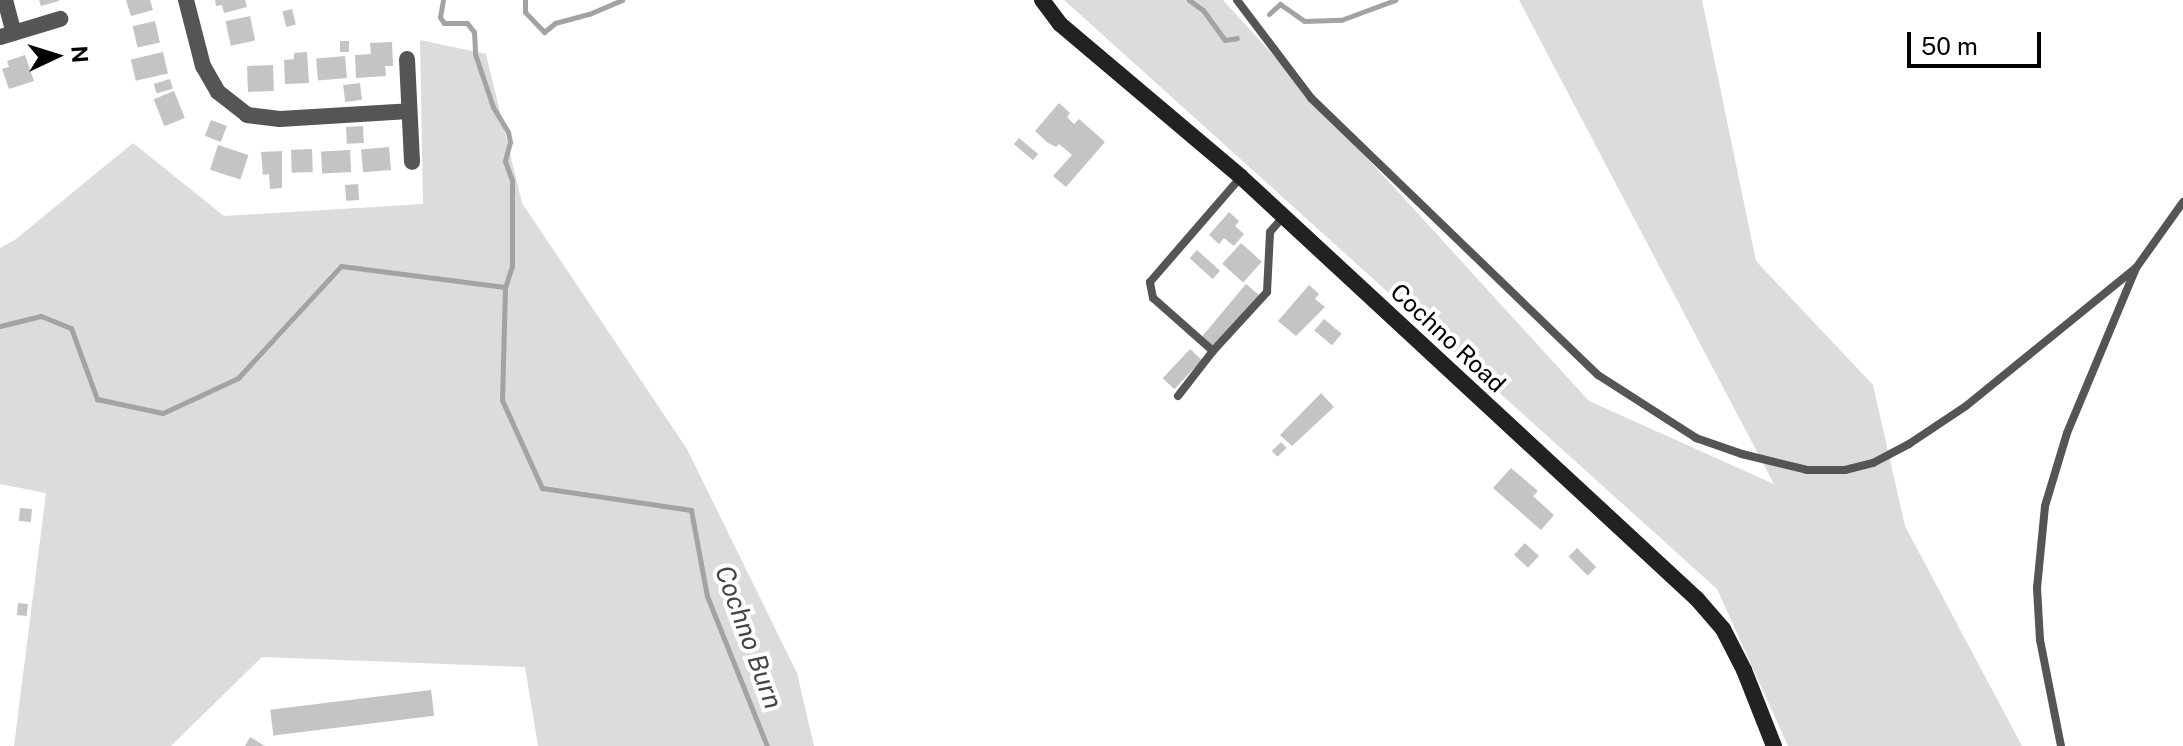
<!DOCTYPE html>
<style>
body{margin:0}
#map{position:relative;width:2183px;height:746px;overflow:hidden;background:#fff;font-family:"Public Sans",sans-serif}
div>[style]{position:absolute}
[style*='--x']{left:calc(var(--x)*1px);top:calc(var(--y)*1px);width:calc(var(--w)*1px);rotate:calc(var(--a)*1deg)}
.green>*{inset:0;background:#dcdcdc}
.stream>*{height:5px;margin:-2.5px;padding:0 2.5px;transform-origin:2.5px;border-radius:2.5px;background:#a3a3a3}
.building>*{inset:0;background:#c4c4c4;transform-origin:0 0}
.lane>*{height:8px;margin:-4px;padding:0 4px;transform-origin:4px;border-radius:4px;background:#555}
.street>*{height:16px;margin:-8px;padding:0 8px;transform-origin:8px;border-radius:8px;background:#555}
.secondary>*{height:16px;margin:-8px;padding:0 8px;transform-origin:8px;border-radius:8px;background:#222}
span{translate:-50% -50%;white-space:nowrap;text-align:center;line-height:1.15;-webkit-text-stroke:8px #fff;paint-order:stroke}
.street-label{font-size:24px;color:#000}
.water-label{font-size:26px;color:#444;font-style:italic}
.north{position:absolute;left:16px;top:16px;width:80px;height:80px;-webkit-text-stroke:6px #fff;paint-order:stroke;rotate:86deg;font-size:22px;font-weight:700;line-height:32px;text-align:center;color:#000}
.north::after{content:'';display:block;margin:auto;width:28px;height:36px;background:#000;clip-path:polygon(50% 0,100% 100%,50% 72%,0 100%)}
.scale{position:absolute;left:1907px;top:32px;width:134px;height:36px;box-sizing:border-box;border:4px solid #000;border-top:0;padding-left:10px;font-size:24px;line-height:28px;white-space:nowrap;color:#000;-webkit-text-stroke:6px #fff;paint-order:stroke}
</style>
<div id="map">
<div class="green">
<div style="clip-path:polygon(1064px 0,1223px 0,1589px 401px,1774px 484px,1519px 0,1702px 0,1756px 261px,1873px 385px,1905px 526px,2022px 746px,1788px 746px,1717px 589px)"></div>
<div style="clip-path:polygon(420px 40px,486px 54px,522px 203px,687px 449px,797px 673px,814px 746px,538px 746px,525px 667px,262px 657px,171px 746px,14px 746px,46px 493px,0 484px,0 248px,16px 239px,133px 143px,224px 216px,423px 204px)"></div>
</div>
<div class="stream">
<div style="--x:443;--y:0;--w:17;--a:100"></div>
<div style="--x:440;--y:17;--w:7;--a:56"></div>
<div style="--x:444;--y:23;--w:23;--a:0"></div>
<div style="--x:467;--y:23;--w:11;--a:52"></div>
<div style="--x:474;--y:32;--w:22;--a:87"></div>
<div style="--x:475;--y:54;--w:56;--a:71.2"></div>
<div style="--x:493;--y:107;--w:29;--a:59"></div>
<div style="--x:508;--y:132;--w:10;--a:79"></div>
<div style="--x:510;--y:142;--w:20;--a:105"></div>
<div style="--x:505;--y:161;--w:20;--a:70"></div>
<div style="--x:512;--y:180;--w:86;--a:90"></div>
<div style="--x:512;--y:266;--w:22;--a:108"></div>
<div style="--x:525;--y:0;--w:12;--a:90"></div>
<div style="--x:525;--y:12;--w:28;--a:46"></div>
<div style="--x:544;--y:32;--w:14;--a:-39"></div>
<div style="--x:555;--y:23;--w:35;--a:-15"></div>
<div style="--x:589;--y:14;--w:36;--a:-23"></div>
<div style="--x:1189;--y:0;--w:17;--a:36"></div>
<div style="--x:1203;--y:10;--w:37;--a:54"></div>
<div style="--x:1225;--y:40;--w:12;--a:-9"></div>
<div style="--x:1269;--y:14;--w:15;--a:-42"></div>
<div style="--x:1280;--y:4;--w:29;--a:35"></div>
<div style="--x:1304;--y:21;--w:37;--a:-2"></div>
<div style="--x:1341;--y:20;--w:58;--a:-20.3"></div>
<div style="--x:0;--y:326;--w:42;--a:-13.7"></div>
<div style="--x:41;--y:316;--w:32;--a:22"></div>
<div style="--x:71;--y:328;--w:76;--a:69.9"></div>
<div style="--x:97;--y:399;--w:67;--a:12"></div>
<div style="--x:163;--y:413;--w:83;--a:-25"></div>
<div style="--x:238;--y:378;--w:152;--a:-47.4"></div>
<div style="--x:341;--y:266;--w:165;--a:7.3"></div>
<div style="--x:505;--y:287;--w:113;--a:91.5"></div>
<div style="--x:502;--y:400;--w:97;--a:65.6"></div>
<div style="--x:542;--y:488;--w:151;--a:8.4"></div>
<div style="--x:691;--y:510;--w:87;--a:79.5"></div>
<div style="--x:707;--y:596;--w:162;--a:68.2"></div>
</div>
<div class="building">
<div style="clip-path:polygon(39px 0,59px 0,59px 1px,41px 6px)"></div>
<div style="clip-path:polygon(126px 0,150px 0,153px 10px,131px 16px)"></div>
<div style="clip-path:polygon(215px 0,245px 0,247px 7px,224px 13px,222px 5px,216px 6px)"></div>
<div style="left:292px;top:9px;width:16px;height:10px;rotate:76deg"></div>
<div style="left:250px;top:16px;width:25px;height:25px;rotate:78deg"></div>
<div style="left:155px;top:21px;width:22px;height:23px;rotate:77deg"></div>
<div style="left:340px;top:41px;width:9px;height:11px"></div>
<div style="clip-path:polygon(392px 42px,393px 66px,385px 66px,386px 76px,356px 78px,355px 55px,371px 54px,370px 43px)"></div>
<div style="left:163px;top:52px;width:22px;height:33px;rotate:77deg"></div>
<div style="clip-path:polygon(307px 52px,309px 83px,285px 84px,284px 60px,294px 59px,294px 53px)"></div>
<div style="clip-path:polygon(25px 55px,34px 81px,9px 89px,2px 69px,9px 67px,7px 61px)"></div>
<div style="left:345px;top:56px;width:22px;height:29px;rotate:85deg"></div>
<div style="left:273px;top:65px;width:26px;height:26px;rotate:88deg"></div>
<div style="left:170px;top:79px;width:10px;height:17px;rotate:73deg"></div>
<div style="left:360px;top:83px;width:17px;height:17px;rotate:83deg"></div>
<div style="left:174px;top:91px;width:29px;height:22px;rotate:68deg"></div>
<div style="clip-path:polygon(1059px 103px,1070px 113px,1067px 117px,1074px 124px,1079px 119px,1105px 142px,1066px 187px,1053px 176px,1072px 155px,1059px 144px,1056px 147px,1048px 143px,1035px 131px)"></div>
<div style="left:211px;top:120px;width:17px;height:17px;rotate:21deg"></div>
<div style="left:363px;top:126px;width:17px;height:17px;rotate:87deg"></div>
<div style="left:1019px;top:138px;width:25px;height:8px;rotate:40deg"></div>
<div style="left:218px;top:145px;width:32px;height:26px;rotate:18deg"></div>
<div style="left:389px;top:147px;width:23px;height:28px;rotate:85deg"></div>
<div style="left:312px;top:149px;width:23px;height:21px;rotate:88deg"></div>
<div style="left:350px;top:150px;width:22px;height:29px;rotate:87deg"></div>
<div style="clip-path:polygon(282px 151px,282px 188px,270px 189px,269px 174px,263px 175px,261px 152px)"></div>
<div style="left:358px;top:184px;width:16px;height:13px;rotate:86deg"></div>
<div style="clip-path:polygon(1229px 212px,1239px 221px,1235px 226px,1244px 234px,1234px 246px,1224px 238px,1219px 244px,1209px 235px)"></div>
<div style="left:1241px;top:243px;width:28px;height:28px;rotate:42deg"></div>
<div style="left:1197px;top:250px;width:31px;height:11px;rotate:42deg"></div>
<div style="left:1246px;top:284px;width:17px;height:71px;rotate:40deg"></div>
<div style="clip-path:polygon(1309px 285px,1319px 294px,1315px 299px,1325px 307px,1296px 336px,1278px 321px)"></div>
<div style="left:1324px;top:319px;width:23px;height:15px;rotate:40deg"></div>
<div style="left:1190px;top:349px;width:16px;height:40px;rotate:43deg"></div>
<div style="clip-path:polygon(1321px 393px,1334px 407px,1292px 446px,1280px 435px)"></div>
<div style="left:1281px;top:442px;width:8px;height:13px;rotate:45deg"></div>
<div style="clip-path:polygon(1511px 468px,1538px 491px,1533px 496px,1554px 515px,1541px 530px,1493px 488px)"></div>
<div style="left:20px;top:508px;width:12px;height:13px;rotate:5deg"></div>
<div style="left:1525px;top:543px;width:19px;height:16px;rotate:43deg"></div>
<div style="left:1577px;top:548px;width:27px;height:12px;rotate:45deg"></div>
<div style="left:18px;top:603px;width:10px;height:12px;rotate:6deg"></div>
<div style="left:431px;top:690px;width:26px;height:162px;rotate:83deg"></div>
<div style="clip-path:polygon(250px 737px,265px 746px,245px 746px)"></div>
</div>
<div class="lane">
<div style="--x:1237;--y:0;--w:123;--a:52.9"></div>
<div style="--x:1311;--y:98;--w:399;--a:44"></div>
<div style="--x:1598;--y:375;--w:117;--a:32.7"></div>
<div style="--x:1696;--y:438;--w:49;--a:19.2"></div>
<div style="--x:1742;--y:454;--w:67;--a:13.8"></div>
<div style="--x:1807;--y:470;--w:38;--a:0"></div>
<div style="--x:1845;--y:470;--w:29;--a:-14"></div>
<div style="--x:1873;--y:463;--w:41;--a:-27.8"></div>
<div style="--x:1909;--y:444;--w:69;--a:-33.7"></div>
<div style="--x:1966;--y:406;--w:219;--a:-39.1"></div>
<div style="--x:1213;--y:351;--w:80;--a:-47.5"></div>
<div style="--x:1267;--y:292;--w:60;--a:-87.1"></div>
<div style="--x:1270;--y:232;--w:20;--a:-49"></div>
<div style="--x:1178;--y:396;--w:57;--a:-52.1"></div>
<div style="--x:1213;--y:351;--w:80;--a:-138.5"></div>
<div style="--x:1153;--y:298;--w:16;--a:-101"></div>
<div style="--x:1150;--y:282;--w:139;--a:-49.1"></div>
<div style="--x:2061;--y:746;--w:108;--a:-101.2"></div>
<div style="--x:2040;--y:640;--w:52;--a:-93.3"></div>
<div style="--x:2037;--y:588;--w:82;--a:-84.4"></div>
<div style="--x:2045;--y:506;--w:76;--a:-73.2"></div>
<div style="--x:2067;--y:433;--w:179;--a:-67.3"></div>
<div style="--x:2136;--y:268;--w:81;--a:-54.5"></div>
</div>
<div class="street">
<div style="--x:5;--y:0;--w:34;--a:75"></div>
<div style="--x:186;--y:0;--w:68;--a:75.6"></div>
<div style="--x:203;--y:66;--w:30;--a:60"></div>
<div style="--x:218;--y:92;--w:37;--a:38"></div>
<div style="--x:247;--y:115;--w:33;--a:7"></div>
<div style="--x:280;--y:119;--w:129;--a:-3.5"></div>
<div style="--x:0;--y:37;--w:63;--a:-16.7"></div>
<div style="--x:407;--y:59;--w:103;--a:87.2"></div>
</div>
<div class="secondary">
<div style="--x:1042;--y:0;--w:30;--a:53"></div>
<div style="--x:1060;--y:24;--w:237;--a:40.2"></div>
<div style="--x:1241;--y:177;--w:621;--a:42.78"></div>
<div style="--x:1697;--y:599;--w:40;--a:49"></div>
<div style="--x:1723;--y:629;--w:46;--a:62.9"></div>
<div style="--x:1744;--y:670;--w:82;--a:68.5"></div>
</div>
<div class="street-label">
<span style="left:1448px;top:338px;rotate:43deg">Cochno Road</span>
</div>
<div class="water-label">
<span style="left:749px;top:637px;rotate:70deg">Cochno Burn</span>
</div>
<div class="north">N</div>
<div class="scale">50 m</div>
</div>
